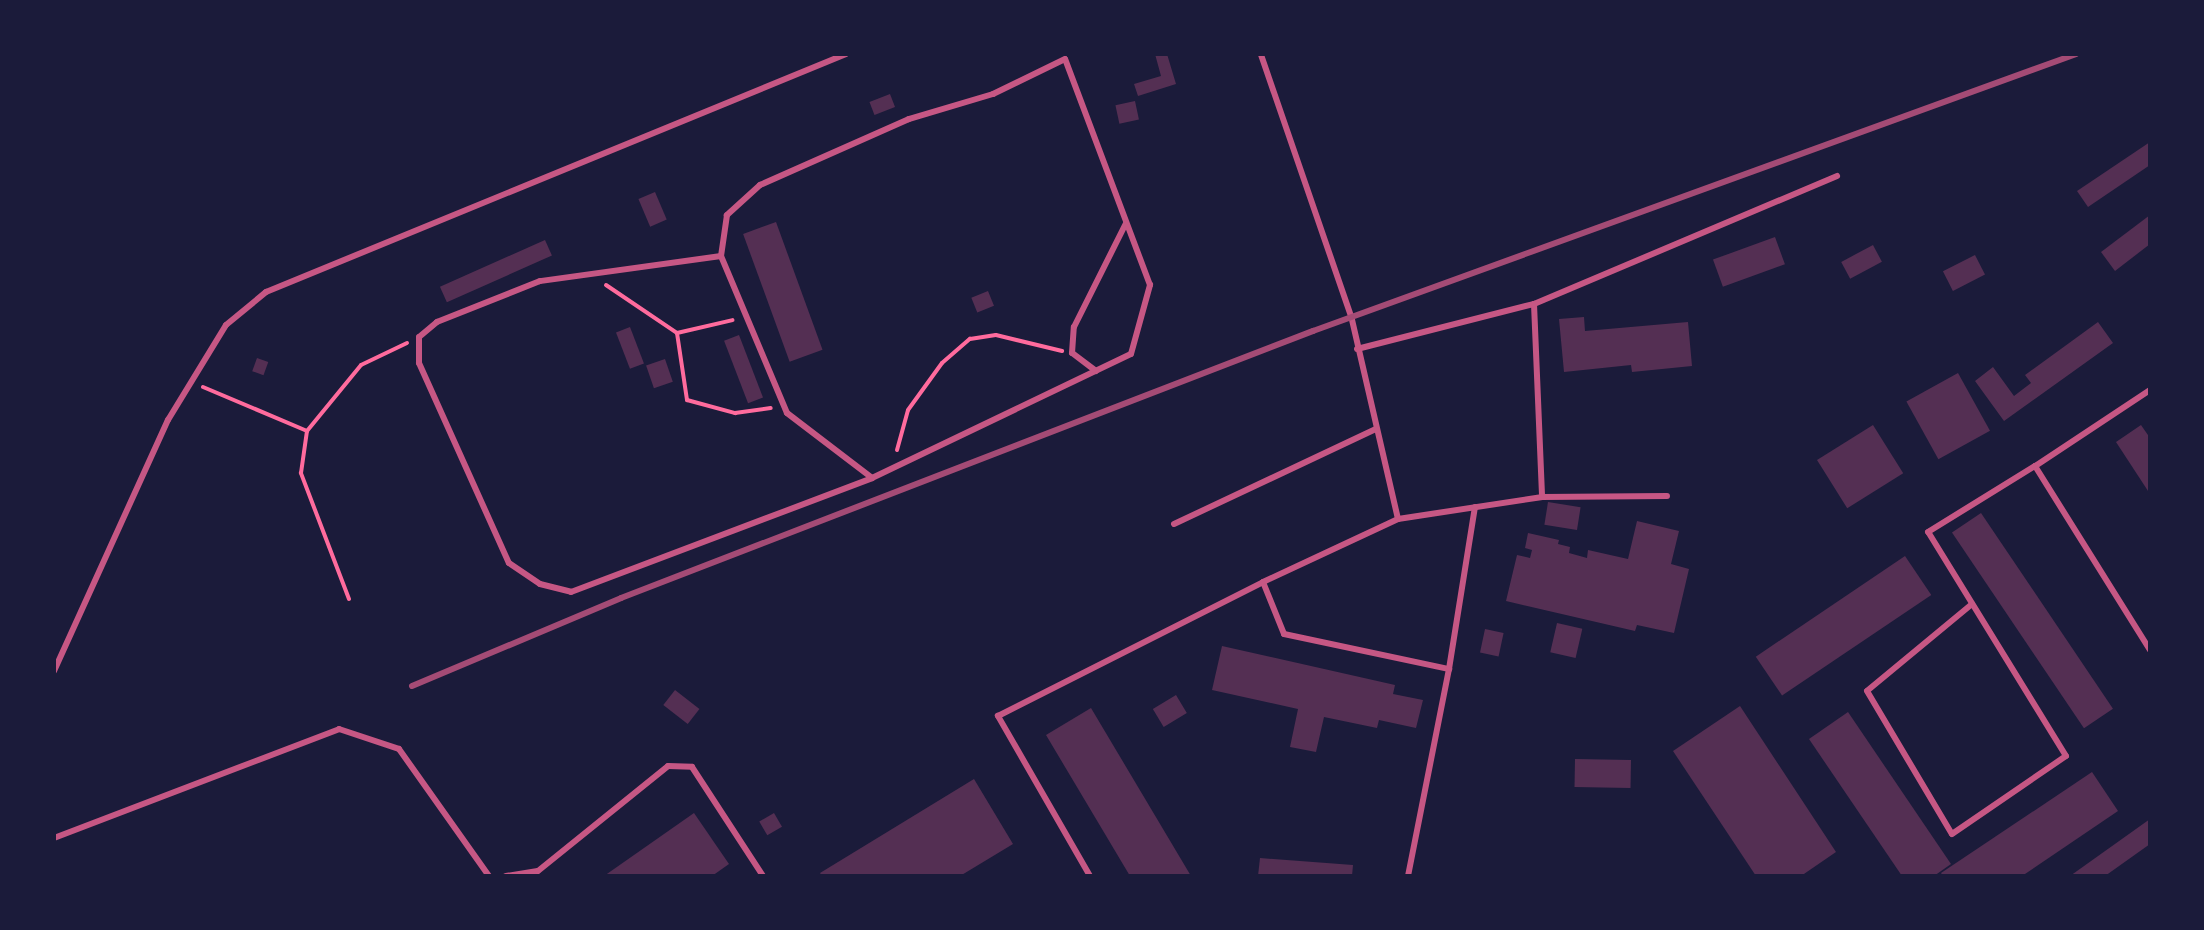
<!DOCTYPE html>
<style>
body{margin:0}
#map{position:relative;width:2204px;height:930px;overflow:hidden;background:#1b1b3a;font-family:"IBM Plex Sans",sans-serif}
div>[style]{position:absolute}
[style*='--x']{left:calc(var(--x)*1px);top:calc(var(--y)*1px);width:calc(var(--w)*1px);rotate:calc(var(--a)*1deg)}
.building>*{inset:0;background:#542f53;transform-origin:0 0}
.path>*{height:4px;margin:-2px;padding:0 2px;transform-origin:2px;border-radius:2px;background:#ff6b9d}
.service>*{height:6px;margin:-3px;padding:0 3px;transform-origin:3px;border-radius:3px;background:#c65784}
.rail>*{height:6px;margin:-3px;padding:0 3px;transform-origin:3px;border-radius:3px;background:#a44b75}
span{translate:-50% -50%;white-space:nowrap;text-align:center;line-height:1.15;-webkit-text-stroke:8px #1b1b3a;paint-order:stroke}
.frame{position:absolute;inset:0;border:56px solid #1b1b3a;pointer-events:none}
</style>
<div id="map">
<div class="building">
<div style="clip-path:polygon(1155px 54px,1167px 54px,1176px 84px,1138px 96px,1134px 84px,1161px 76px)"></div>
<div style="left:890px;top:94px;width:14px;height:22px;rotate:69deg"></div>
<div style="left:1135px;top:101px;width:19px;height:20px;rotate:78deg"></div>
<div style="clip-path:polygon(2150px 142px,2150px 165px,2088px 207px,2077px 191px)"></div>
<div style="left:655px;top:192px;width:30px;height:18px;rotate:67deg"></div>
<div style="clip-path:polygon(2150px 215px,2150px 244px,2115px 271px,2101px 252px)"></div>
<div style="left:776px;top:222px;width:136px;height:35px;rotate:70deg"></div>
<div style="left:1775px;top:237px;width:29px;height:66px;rotate:70deg"></div>
<div style="left:545px;top:240px;width:17px;height:115px;rotate:66deg"></div>
<div style="left:1873px;top:245px;width:19px;height:36px;rotate:62deg"></div>
<div style="left:1975px;top:255px;width:22px;height:36px;rotate:63deg"></div>
<div style="left:988px;top:291px;width:16px;height:18px;rotate:68deg"></div>
<div style="clip-path:polygon(1584px 317px,1585px 331px,1688px 322px,1692px 366px,1632px 372px,1631px 365px,1564px 372px,1559px 319px)"></div>
<div style="clip-path:polygon(2098px 322px,2113px 343px,2004px 421px,1975px 381px,1993px 367px,2014px 396px,2031px 383px,2025px 375px)"></div>
<div style="left:630px;top:327px;width:39px;height:15px;rotate:69deg"></div>
<div style="left:739px;top:335px;width:67px;height:16px;rotate:69deg"></div>
<div style="left:257px;top:358px;width:12px;height:14px;rotate:20deg"></div>
<div style="left:665px;top:359px;width:24px;height:20px;rotate:71deg"></div>
<div style="left:1958px;top:373px;width:66px;height:59px;rotate:61deg"></div>
<div style="left:1873px;top:425px;width:57px;height:66px;rotate:58deg"></div>
<div style="clip-path:polygon(2141px 425px,2150px 438px,2150px 494px,2116px 442px)"></div>
<div style="left:1548px;top:502px;width:33px;height:23px;rotate:9deg"></div>
<div style="left:1981px;top:513px;width:236px;height:35px;rotate:56deg"></div>
<div style="clip-path:polygon(1637px 521px,1679px 531px,1671px 564px,1689px 569px,1674px 633px,1637px 625px,1635px 631px,1506px 601px,1517px 555px,1530px 558px,1532px 550px,1525px 548px,1528px 533px,1559px 540px,1558px 544px,1570px 547px,1569px 553px,1587px 558px,1588px 550px,1628px 559px)"></div>
<div style="left:1905px;top:556px;width:47px;height:180px;rotate:56deg"></div>
<div style="left:1557px;top:623px;width:26px;height:30px;rotate:13deg"></div>
<div style="left:1485px;top:629px;width:19px;height:24px;rotate:12deg"></div>
<div style="clip-path:polygon(1222px 646px,1395px 685px,1393px 694px,1423px 700px,1416px 728px,1379px 720px,1377px 728px,1324px 717px,1316px 752px,1290px 747px,1298px 709px,1212px 690px)"></div>
<div style="left:675px;top:690px;width:31px;height:19px;rotate:38deg"></div>
<div style="left:1176px;top:695px;width:21px;height:27px;rotate:59deg"></div>
<div style="clip-path:polygon(1740px 706px,1836px 852px,1801px 876px,1756px 876px,1673px 751px)"></div>
<div style="clip-path:polygon(1091px 708px,1191px 876px,1130px 876px,1046px 735px)"></div>
<div style="clip-path:polygon(1848px 712px,1951px 864px,1934px 876px,1902px 876px,1809px 739px)"></div>
<div style="left:1575px;top:759px;width:56px;height:28px;rotate:1deg"></div>
<div style="clip-path:polygon(2092px 772px,2118px 811px,2022px 876px,1943px 876px,1941px 873px)"></div>
<div style="clip-path:polygon(974px 779px,1013px 844px,960px 876px,822px 876px,820px 873px)"></div>
<div style="clip-path:polygon(694px 813px,729px 864px,712px 876px,604px 876px)"></div>
<div style="left:774px;top:813px;width:16px;height:17px;rotate:60deg"></div>
<div style="clip-path:polygon(2150px 819px,2150px 844px,2105px 876px,2070px 876px)"></div>
<div style="clip-path:polygon(1260px 858px,1353px 865px,1352px 876px,1258px 876px)"></div>
</div>
<div class="path">
<div style="--x:606;--y:285;--w:86;--a:34.1"></div>
<div style="--x:677;--y:333;--w:57;--a:-13.1"></div>
<div style="--x:677;--y:333;--w:68;--a:81.5"></div>
<div style="--x:687;--y:400;--w:50;--a:15.2"></div>
<div style="--x:735;--y:413;--w:36;--a:-8"></div>
<div style="--x:203;--y:387;--w:113;--a:22.9"></div>
<div style="--x:897;--y:450;--w:41;--a:-74.6"></div>
<div style="--x:908;--y:410;--w:58;--a:-54.1"></div>
<div style="--x:942;--y:363;--w:37;--a:-41"></div>
<div style="--x:970;--y:339;--w:26;--a:-9"></div>
<div style="--x:996;--y:335;--w:68;--a:13.6"></div>
<div style="--x:349;--y:599;--w:135;--a:-110.9"></div>
<div style="--x:301;--y:473;--w:42;--a:-81.9"></div>
<div style="--x:307;--y:431;--w:85;--a:-50.7"></div>
<div style="--x:361;--y:365;--w:51;--a:-25.6"></div>
</div>
<div class="service">
<div style="--x:721;--y:256;--w:183;--a:172.1"></div>
<div style="--x:540;--y:281;--w:111;--a:158.3"></div>
<div style="--x:437;--y:322;--w:23;--a:140"></div>
<div style="--x:419;--y:337;--w:26;--a:90"></div>
<div style="--x:419;--y:363;--w:219;--a:65.8"></div>
<div style="--x:509;--y:563;--w:37;--a:34"></div>
<div style="--x:540;--y:584;--w:32;--a:14"></div>
<div style="--x:571;--y:592;--w:322;--a:-20.7"></div>
<div style="--x:872;--y:478;--w:287;--a:-25.6"></div>
<div style="--x:1131;--y:354;--w:72;--a:-74.6"></div>
<div style="--x:1150;--y:285;--w:241;--a:-110.6"></div>
<div style="--x:1065;--y:59;--w:80;--a:154.1"></div>
<div style="--x:993;--y:94;--w:88;--a:163.4"></div>
<div style="--x:909;--y:119;--w:163;--a:156.1"></div>
<div style="--x:760;--y:185;--w:45;--a:137.7"></div>
<div style="--x:727;--y:215;--w:41;--a:98.3"></div>
<div style="--x:721;--y:256;--w:170;--a:67.2"></div>
<div style="--x:787;--y:413;--w:107;--a:37.4"></div>
<div style="--x:1534;--y:304;--w:193;--a:87.6"></div>
<div style="--x:1357;--y:349;--w:183;--a:-14.3"></div>
<div style="--x:1534;--y:304;--w:329;--a:-22.9"></div>
<div style="--x:1096;--y:371;--w:30;--a:-143"></div>
<div style="--x:1072;--y:353;--w:26;--a:-86"></div>
<div style="--x:1074;--y:327;--w:116;--a:-63.4"></div>
<div style="--x:2150;--y:390;--w:138;--a:146.5"></div>
<div style="--x:2035;--y:466;--w:217;--a:58"></div>
<div style="--x:1398;--y:519;--w:146;--a:-8.7"></div>
<div style="--x:1542;--y:497;--w:125;--a:-0.5"></div>
<div style="--x:1174;--y:524;--w:223;--a:-25.2"></div>
<div style="--x:1263;--y:582;--w:56;--a:68"></div>
<div style="--x:1284;--y:634;--w:169;--a:12"></div>
<div style="--x:1972;--y:604;--w:136;--a:140.4"></div>
<div style="--x:1867;--y:691;--w:166;--a:59.3"></div>
<div style="--x:1952;--y:834;--w:138;--a:-34.4"></div>
<div style="--x:2066;--y:756;--w:263;--a:-121.6"></div>
<div style="--x:1928;--y:532;--w:126;--a:-31.7"></div>
<div style="--x:54;--y:671;--w:276;--a:-65.6"></div>
<div style="--x:168;--y:420;--w:111;--a:-58.6"></div>
<div style="--x:226;--y:325;--w:52;--a:-39.5"></div>
<div style="--x:266;--y:292;--w:627;--a:-22.31"></div>
<div style="--x:54;--y:838;--w:305;--a:-20.9"></div>
<div style="--x:339;--y:729;--w:63;--a:18.4"></div>
<div style="--x:399;--y:749;--w:156;--a:54.7"></div>
<div style="--x:506;--y:876;--w:32;--a:-9"></div>
<div style="--x:538;--y:871;--w:167;--a:-38.9"></div>
<div style="--x:668;--y:766;--w:24;--a:2"></div>
<div style="--x:692;--y:767;--w:130;--a:56.9"></div>
<div style="--x:1090;--y:876;--w:185;--a:-119.9"></div>
<div style="--x:998;--y:716;--w:297;--a:-26.8"></div>
<div style="--x:1263;--y:582;--w:149;--a:-25"></div>
<div style="--x:1398;--y:519;--w:205;--a:-103"></div>
<div style="--x:1352;--y:319;--w:280;--a:-109"></div>
<div style="--x:1408;--y:876;--w:211;--a:-78.8"></div>
<div style="--x:1449;--y:669;--w:164;--a:-80.9"></div>
</div>
<div class="rail">
<div style="--x:412;--y:686;--w:227;--a:-22.8"></div>
<div style="--x:621;--y:598;--w:742;--a:-21.1"></div>
<div style="--x:1313;--y:331;--w:812;--a:-19.95"></div>
</div>
<div class="frame"></div>
</div>
